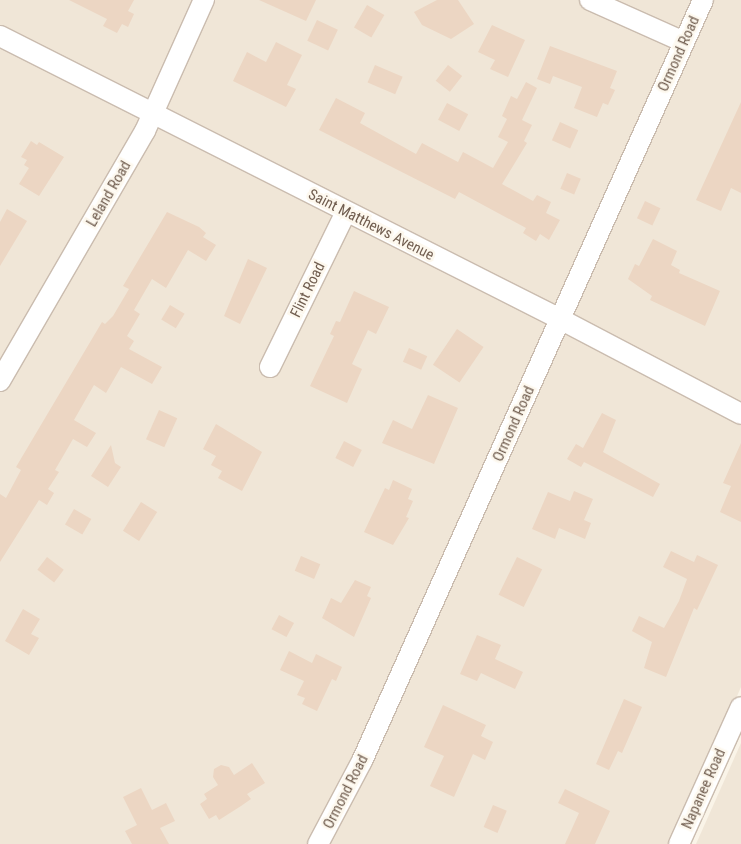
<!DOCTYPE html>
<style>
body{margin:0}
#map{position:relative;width:741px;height:844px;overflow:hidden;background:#faf4e8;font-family:"Roboto Condensed",sans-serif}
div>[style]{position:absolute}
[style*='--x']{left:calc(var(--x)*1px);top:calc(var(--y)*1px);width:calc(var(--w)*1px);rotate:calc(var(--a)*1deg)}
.residential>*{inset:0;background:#f0e6d7}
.building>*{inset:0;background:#ecd6c3;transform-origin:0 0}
.roads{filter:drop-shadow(1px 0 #cabcaf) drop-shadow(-1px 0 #cabcaf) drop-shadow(0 1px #cabcaf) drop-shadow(0 -1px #cabcaf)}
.minor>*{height:20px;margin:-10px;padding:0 10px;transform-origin:10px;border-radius:10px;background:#fff}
span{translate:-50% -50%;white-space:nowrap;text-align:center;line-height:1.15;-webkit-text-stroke:5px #fdf8ee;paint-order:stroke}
.street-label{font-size:15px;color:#705d4f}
</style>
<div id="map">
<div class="residential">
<div style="clip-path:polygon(0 0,741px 0,741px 687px,673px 844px,0 844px)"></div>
<div style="clip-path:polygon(741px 743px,741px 844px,696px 844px)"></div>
</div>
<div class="building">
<div style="clip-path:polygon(69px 0,134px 0,128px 11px,134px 14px,128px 27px,122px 24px,117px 33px,103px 26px,107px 19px)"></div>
<div style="clip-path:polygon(259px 0,316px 0,306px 21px)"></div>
<div style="clip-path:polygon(437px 0,458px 0,474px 24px,451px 39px,422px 25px,414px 12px)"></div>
<div style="left:367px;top:5px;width:20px;height:26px;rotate:30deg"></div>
<div style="left:317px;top:20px;width:23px;height:23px;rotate:25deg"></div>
<div style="clip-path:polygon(492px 25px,525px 40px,508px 77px,490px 69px,495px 60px,478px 52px)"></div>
<div style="clip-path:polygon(276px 42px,302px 55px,287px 85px,296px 89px,286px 107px,233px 81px,247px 52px,266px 62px)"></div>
<div style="clip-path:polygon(550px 46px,617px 71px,610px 88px,615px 90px,608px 105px,603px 103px,597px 117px,574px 108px,582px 87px,553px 76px,550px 84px,537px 79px)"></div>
<div style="left:375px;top:65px;width:30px;height:19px;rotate:23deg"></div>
<div style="left:448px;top:65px;width:18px;height:20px;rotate:38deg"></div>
<div style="clip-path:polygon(526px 82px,537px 88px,522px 120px,532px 125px,524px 141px,527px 143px,502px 184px,533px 201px,537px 195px,551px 202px,546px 213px,560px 220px,549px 240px,540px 234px,536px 241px,523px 233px,526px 228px,459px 192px,455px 199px,319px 130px,336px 98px,365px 113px,360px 123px,416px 154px,422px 143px,458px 162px,463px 152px,493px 168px,508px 142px,498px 137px,507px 119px,502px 116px,511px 96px,517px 99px)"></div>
<div style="clip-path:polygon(741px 102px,741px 193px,731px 188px,721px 211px,696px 200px)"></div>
<div style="left:447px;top:103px;width:24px;height:19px;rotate:28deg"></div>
<div style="left:560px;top:122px;width:20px;height:20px;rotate:24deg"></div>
<div style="clip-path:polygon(31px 141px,37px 145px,39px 142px,64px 157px,39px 196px,19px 184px,29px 168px,24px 165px,27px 160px,21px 157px)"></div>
<div style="left:567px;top:173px;width:15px;height:17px;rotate:23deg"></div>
<div style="left:645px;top:201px;width:17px;height:19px;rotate:25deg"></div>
<div style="clip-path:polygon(7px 209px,27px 221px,0 266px,0 222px)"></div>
<div style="clip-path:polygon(167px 212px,199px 227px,206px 233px,203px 237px,216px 245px,206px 261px,188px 250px,166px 288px,152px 279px,134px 310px,140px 314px,127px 336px,134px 341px,129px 349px,162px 367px,152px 384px,121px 367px,106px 393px,94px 385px,74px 420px,96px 433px,87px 447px,73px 439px,55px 470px,59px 472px,48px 489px,54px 493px,47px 505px,39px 500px,0 562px,0 494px,6px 498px,21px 470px,16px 467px,102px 322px,105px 324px,113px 316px,129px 289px,123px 286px)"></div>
<div style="clip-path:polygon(653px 239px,677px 251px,671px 265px,680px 270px,679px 273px,720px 291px,705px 326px,650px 300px,652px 296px,628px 279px,635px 264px,639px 266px)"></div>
<div style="clip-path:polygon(248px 259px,267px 268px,240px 324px,224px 316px)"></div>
<div style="clip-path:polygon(354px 291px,389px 307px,376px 334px,368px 330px,352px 364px,362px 369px,347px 403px,310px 386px,334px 336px,330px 334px,336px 321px,340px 322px)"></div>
<div style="left:170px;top:305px;width:17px;height:17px;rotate:31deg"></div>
<div style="left:457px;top:329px;width:32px;height:43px;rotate:34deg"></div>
<div style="left:409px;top:348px;width:20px;height:15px;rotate:24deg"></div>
<div style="clip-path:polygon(428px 395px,458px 408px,434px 464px,382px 443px,393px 420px,412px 429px)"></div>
<div style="left:159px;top:410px;width:20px;height:32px;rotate:24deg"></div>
<div style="clip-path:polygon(602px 413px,616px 420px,603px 452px,660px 484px,653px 497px,584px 462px,581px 467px,567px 459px,576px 444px,583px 448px)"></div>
<div style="clip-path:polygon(216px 424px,262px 452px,242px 491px,218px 478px,222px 471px,211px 465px,216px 456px,203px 449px)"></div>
<div style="left:344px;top:441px;width:20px;height:19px;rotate:27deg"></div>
<div style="clip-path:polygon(741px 443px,741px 522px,720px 512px,731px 486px,723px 483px)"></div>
<div style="clip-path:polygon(111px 445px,115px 463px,121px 467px,108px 487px,91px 476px)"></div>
<div style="clip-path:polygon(393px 480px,412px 489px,408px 499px,413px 501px,406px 517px,409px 518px,393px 545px,364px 532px,385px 488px,389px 490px)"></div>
<div style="clip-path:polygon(574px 491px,593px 499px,584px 520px,591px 523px,585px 539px,559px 528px,555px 539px,532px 529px,548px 492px,570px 501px)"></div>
<div style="left:141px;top:502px;width:19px;height:34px;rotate:32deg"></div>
<div style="left:74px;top:509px;width:20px;height:18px;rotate:30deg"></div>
<div style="clip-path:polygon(671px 551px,694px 562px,697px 555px,718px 565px,697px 610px,694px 608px,666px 677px,644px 668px,652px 642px,632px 631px,639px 616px,664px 628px,679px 601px,687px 579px,663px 567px)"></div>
<div style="left:301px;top:556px;width:21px;height:16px;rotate:23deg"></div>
<div style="left:47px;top:557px;width:21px;height:16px;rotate:37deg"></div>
<div style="left:517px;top:557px;width:28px;height:42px;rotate:26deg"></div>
<div style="clip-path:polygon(355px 580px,371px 587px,367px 596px,371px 598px,354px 637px,322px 618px,331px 598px,341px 603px)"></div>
<div style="clip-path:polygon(23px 609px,40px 619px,31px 634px,39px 638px,29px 655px,5px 641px)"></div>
<div style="left:279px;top:615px;width:17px;height:16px;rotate:28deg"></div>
<div style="clip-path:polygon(477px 635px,501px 645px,495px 659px,523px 672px,515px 689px,481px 673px,477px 681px,460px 674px)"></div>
<div style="clip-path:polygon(289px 651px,312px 663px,316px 654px,342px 667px,336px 681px,332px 679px,317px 711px,302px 704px,305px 698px,297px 695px,304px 681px,280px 670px)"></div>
<div style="clip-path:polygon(624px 699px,642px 707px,622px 753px,618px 751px,609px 770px,596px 764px)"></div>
<div style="clip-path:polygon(443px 705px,486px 725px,481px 736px,493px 742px,485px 760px,473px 754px,454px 797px,430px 786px,444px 756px,424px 747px)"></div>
<div style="clip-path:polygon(252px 763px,265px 783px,247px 794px,251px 799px,241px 806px,219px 820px,216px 815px,209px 819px,200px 804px,207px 799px,204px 794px,218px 785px,213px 777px,214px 769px,221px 765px,229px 767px,234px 775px)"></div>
<div style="clip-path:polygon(141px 788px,152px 810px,166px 803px,175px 821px,160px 828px,169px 844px,132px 844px,125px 831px,137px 825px,123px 797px)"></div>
<div style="clip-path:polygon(565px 789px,610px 811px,595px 844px,565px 844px,579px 813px,558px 803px)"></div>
<div style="left:493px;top:805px;width:15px;height:24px;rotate:23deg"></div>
</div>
<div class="roads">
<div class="minor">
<div style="--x:590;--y:0;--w:103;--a:24.1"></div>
<div style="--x:0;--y:36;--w:627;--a:26.81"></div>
<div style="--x:560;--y:319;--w:204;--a:27.7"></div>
<div style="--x:270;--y:367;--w:173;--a:-63.9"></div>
<div style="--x:0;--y:381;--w:289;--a:-59.9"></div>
<div style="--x:145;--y:131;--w:144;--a:-65.8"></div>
<div style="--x:318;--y:844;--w:94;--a:-62.1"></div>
<div style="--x:362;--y:761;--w:834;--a:-65.86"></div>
<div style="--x:679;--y:844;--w:150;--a:-65.7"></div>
</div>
</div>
<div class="street-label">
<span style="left:679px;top:54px;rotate:-66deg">Ormond Road</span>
<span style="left:109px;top:194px;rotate:-60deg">Leland Road</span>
<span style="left:371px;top:225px;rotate:27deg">Saint Matthews Avenue</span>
<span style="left:308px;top:290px;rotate:-64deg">Flint Road</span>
<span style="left:514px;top:424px;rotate:-66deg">Ormond Road</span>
<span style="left:704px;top:789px;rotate:-66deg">Napanee Road</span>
<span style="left:346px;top:792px;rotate:-63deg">Ormond Road</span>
</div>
</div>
